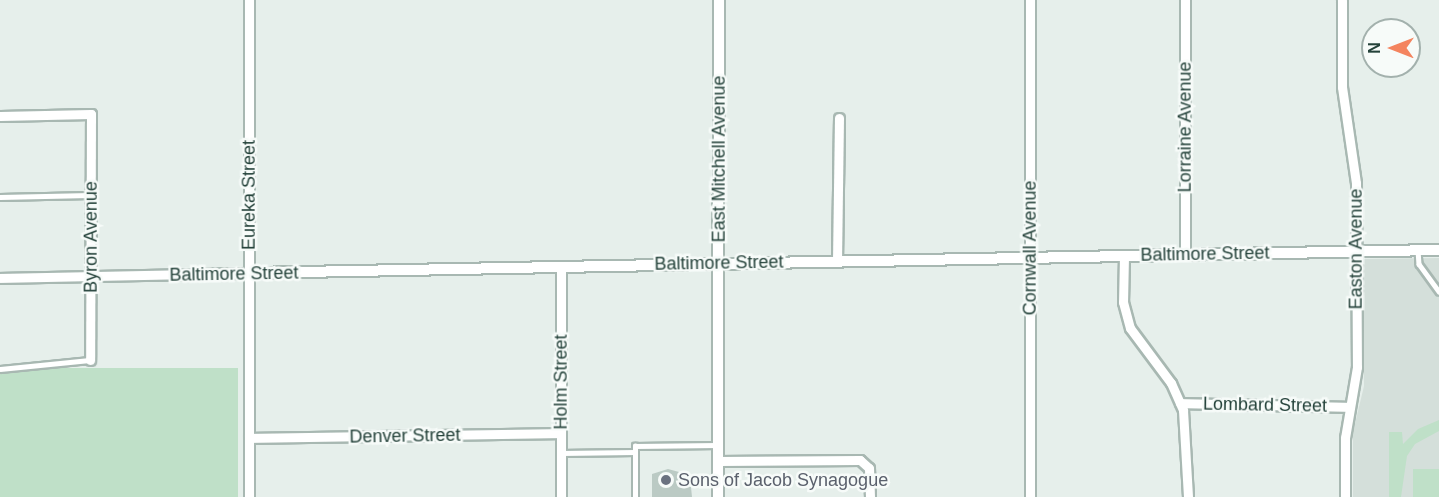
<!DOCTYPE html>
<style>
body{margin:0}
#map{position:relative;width:1439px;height:497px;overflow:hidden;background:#e6efeb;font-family:Helvetica,sans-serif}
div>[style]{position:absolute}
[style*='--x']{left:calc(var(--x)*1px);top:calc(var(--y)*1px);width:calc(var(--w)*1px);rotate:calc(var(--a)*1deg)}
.built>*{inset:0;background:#d4dfda}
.green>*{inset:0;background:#bfe0c8;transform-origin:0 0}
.building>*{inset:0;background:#bbcac4}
.path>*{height:1.5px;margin-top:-0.75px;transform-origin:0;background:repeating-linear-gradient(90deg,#86b3a5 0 3px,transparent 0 7.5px)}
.roads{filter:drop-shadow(2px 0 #a8b8b2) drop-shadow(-2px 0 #a8b8b2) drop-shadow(0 2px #a8b8b2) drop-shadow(0 -2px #a8b8b2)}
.service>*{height:4.5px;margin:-2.25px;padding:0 2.25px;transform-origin:2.25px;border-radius:2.25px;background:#fff}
.minor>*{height:9px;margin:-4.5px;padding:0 4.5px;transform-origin:4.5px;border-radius:4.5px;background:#fff}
.tertiary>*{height:10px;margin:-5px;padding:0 5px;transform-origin:5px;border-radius:5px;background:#fff}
.dots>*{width:16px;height:16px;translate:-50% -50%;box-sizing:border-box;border:3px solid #f7fbf9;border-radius:50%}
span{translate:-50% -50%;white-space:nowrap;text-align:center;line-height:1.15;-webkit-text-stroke:5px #f7fbf9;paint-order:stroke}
.street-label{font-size:18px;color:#24423a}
.worship-label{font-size:18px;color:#5b616d}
.left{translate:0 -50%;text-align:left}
.north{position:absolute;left:1361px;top:18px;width:60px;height:60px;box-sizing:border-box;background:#f7fbf9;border:2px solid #a3b1ad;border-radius:50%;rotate:270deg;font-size:16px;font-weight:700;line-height:24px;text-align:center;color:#24423a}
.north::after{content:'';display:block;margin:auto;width:21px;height:27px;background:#f4845f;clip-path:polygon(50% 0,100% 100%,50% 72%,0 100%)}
</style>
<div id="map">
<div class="built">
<div style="clip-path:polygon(1439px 258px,1439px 497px,1353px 497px,1353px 432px,1364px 386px,1363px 259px)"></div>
</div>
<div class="green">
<div style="left:238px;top:368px;width:129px;height:238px;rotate:90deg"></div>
<div style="clip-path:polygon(1439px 420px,1439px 431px,1415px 444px,1407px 456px,1401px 497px,1389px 497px,1389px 432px,1402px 432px,1403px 444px,1418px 429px)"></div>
<div style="left:1413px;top:469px;width:26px;height:28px"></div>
</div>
<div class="building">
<div style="clip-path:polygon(668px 469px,679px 472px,679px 481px,691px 487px,692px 497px,652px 497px,652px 474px)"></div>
</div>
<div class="path">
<div style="--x:689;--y:486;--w:20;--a:-37"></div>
</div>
<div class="roads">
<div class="service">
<div style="--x:0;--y:197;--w:90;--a:-1.3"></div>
<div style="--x:1418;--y:250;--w:14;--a:86"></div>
<div style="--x:1419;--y:264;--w:34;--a:54"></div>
<div style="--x:0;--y:369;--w:90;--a:-5.7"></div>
<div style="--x:561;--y:453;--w:74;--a:-0.8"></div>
<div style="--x:635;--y:497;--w:51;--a:-90"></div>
<div style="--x:635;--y:446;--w:83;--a:-0.7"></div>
</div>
<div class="minor">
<div style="--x:1030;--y:0;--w:497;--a:90"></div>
<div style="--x:1342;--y:0;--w:87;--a:90"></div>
<div style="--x:1342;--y:87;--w:97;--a:81.7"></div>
<div style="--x:1356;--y:183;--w:184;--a:89.7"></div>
<div style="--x:1357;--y:367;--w:72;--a:99.6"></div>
<div style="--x:1345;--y:438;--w:59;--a:90"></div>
<div style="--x:0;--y:116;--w:91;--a:-1.3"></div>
<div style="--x:91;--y:114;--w:246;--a:90.2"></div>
<div style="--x:1185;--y:254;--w:254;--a:-90"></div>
<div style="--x:1124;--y:256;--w:46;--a:91.2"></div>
<div style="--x:1123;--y:302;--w:27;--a:75"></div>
<div style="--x:1130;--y:328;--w:69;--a:53.3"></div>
<div style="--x:1171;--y:383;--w:30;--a:66"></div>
<div style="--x:1183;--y:410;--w:87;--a:86.7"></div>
<div style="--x:837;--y:261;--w:143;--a:-89.2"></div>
<div style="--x:561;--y:267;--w:230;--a:90"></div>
<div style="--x:0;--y:278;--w:249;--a:-1.2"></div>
<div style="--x:1180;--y:403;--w:170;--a:1.3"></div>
<div style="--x:249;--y:438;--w:312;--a:-0.9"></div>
<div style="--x:718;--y:461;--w:142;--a:-0.4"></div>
<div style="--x:860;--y:460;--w:12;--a:42"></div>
<div style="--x:869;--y:468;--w:29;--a:88"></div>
<div style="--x:249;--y:497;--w:497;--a:-90"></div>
</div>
<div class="tertiary">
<div style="--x:249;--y:273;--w:1190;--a:-1.11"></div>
<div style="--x:718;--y:497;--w:497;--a:-89.9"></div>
</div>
</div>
<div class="dots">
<div style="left:666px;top:480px;background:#6b7280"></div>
</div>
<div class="street-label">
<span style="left:1185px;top:127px;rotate:-90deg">Lorraine Avenue</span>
<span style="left:719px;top:159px;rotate:-90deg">East Mitchell Avenue</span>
<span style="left:249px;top:195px;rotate:-90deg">Eureka Street</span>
<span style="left:91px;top:237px;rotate:-90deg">Byron Avenue</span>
<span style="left:1030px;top:248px;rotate:-90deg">Cornwall Avenue</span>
<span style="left:1356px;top:249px;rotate:-90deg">Easton Avenue</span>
<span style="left:1205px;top:254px;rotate:-1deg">Baltimore Street</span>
<span style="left:719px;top:263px;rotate:-1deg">Baltimore Street</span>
<span style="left:234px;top:274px;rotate:-1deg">Baltimore Street</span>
<span style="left:561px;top:382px;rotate:-90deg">Holm Street</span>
<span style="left:1265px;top:405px;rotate:1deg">Lombard Street</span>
<span style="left:405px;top:436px;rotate:-1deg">Denver Street</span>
</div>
<div class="worship-label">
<span class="left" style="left:678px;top:480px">Sons of Jacob Synagogue</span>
</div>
<div class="north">N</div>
</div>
